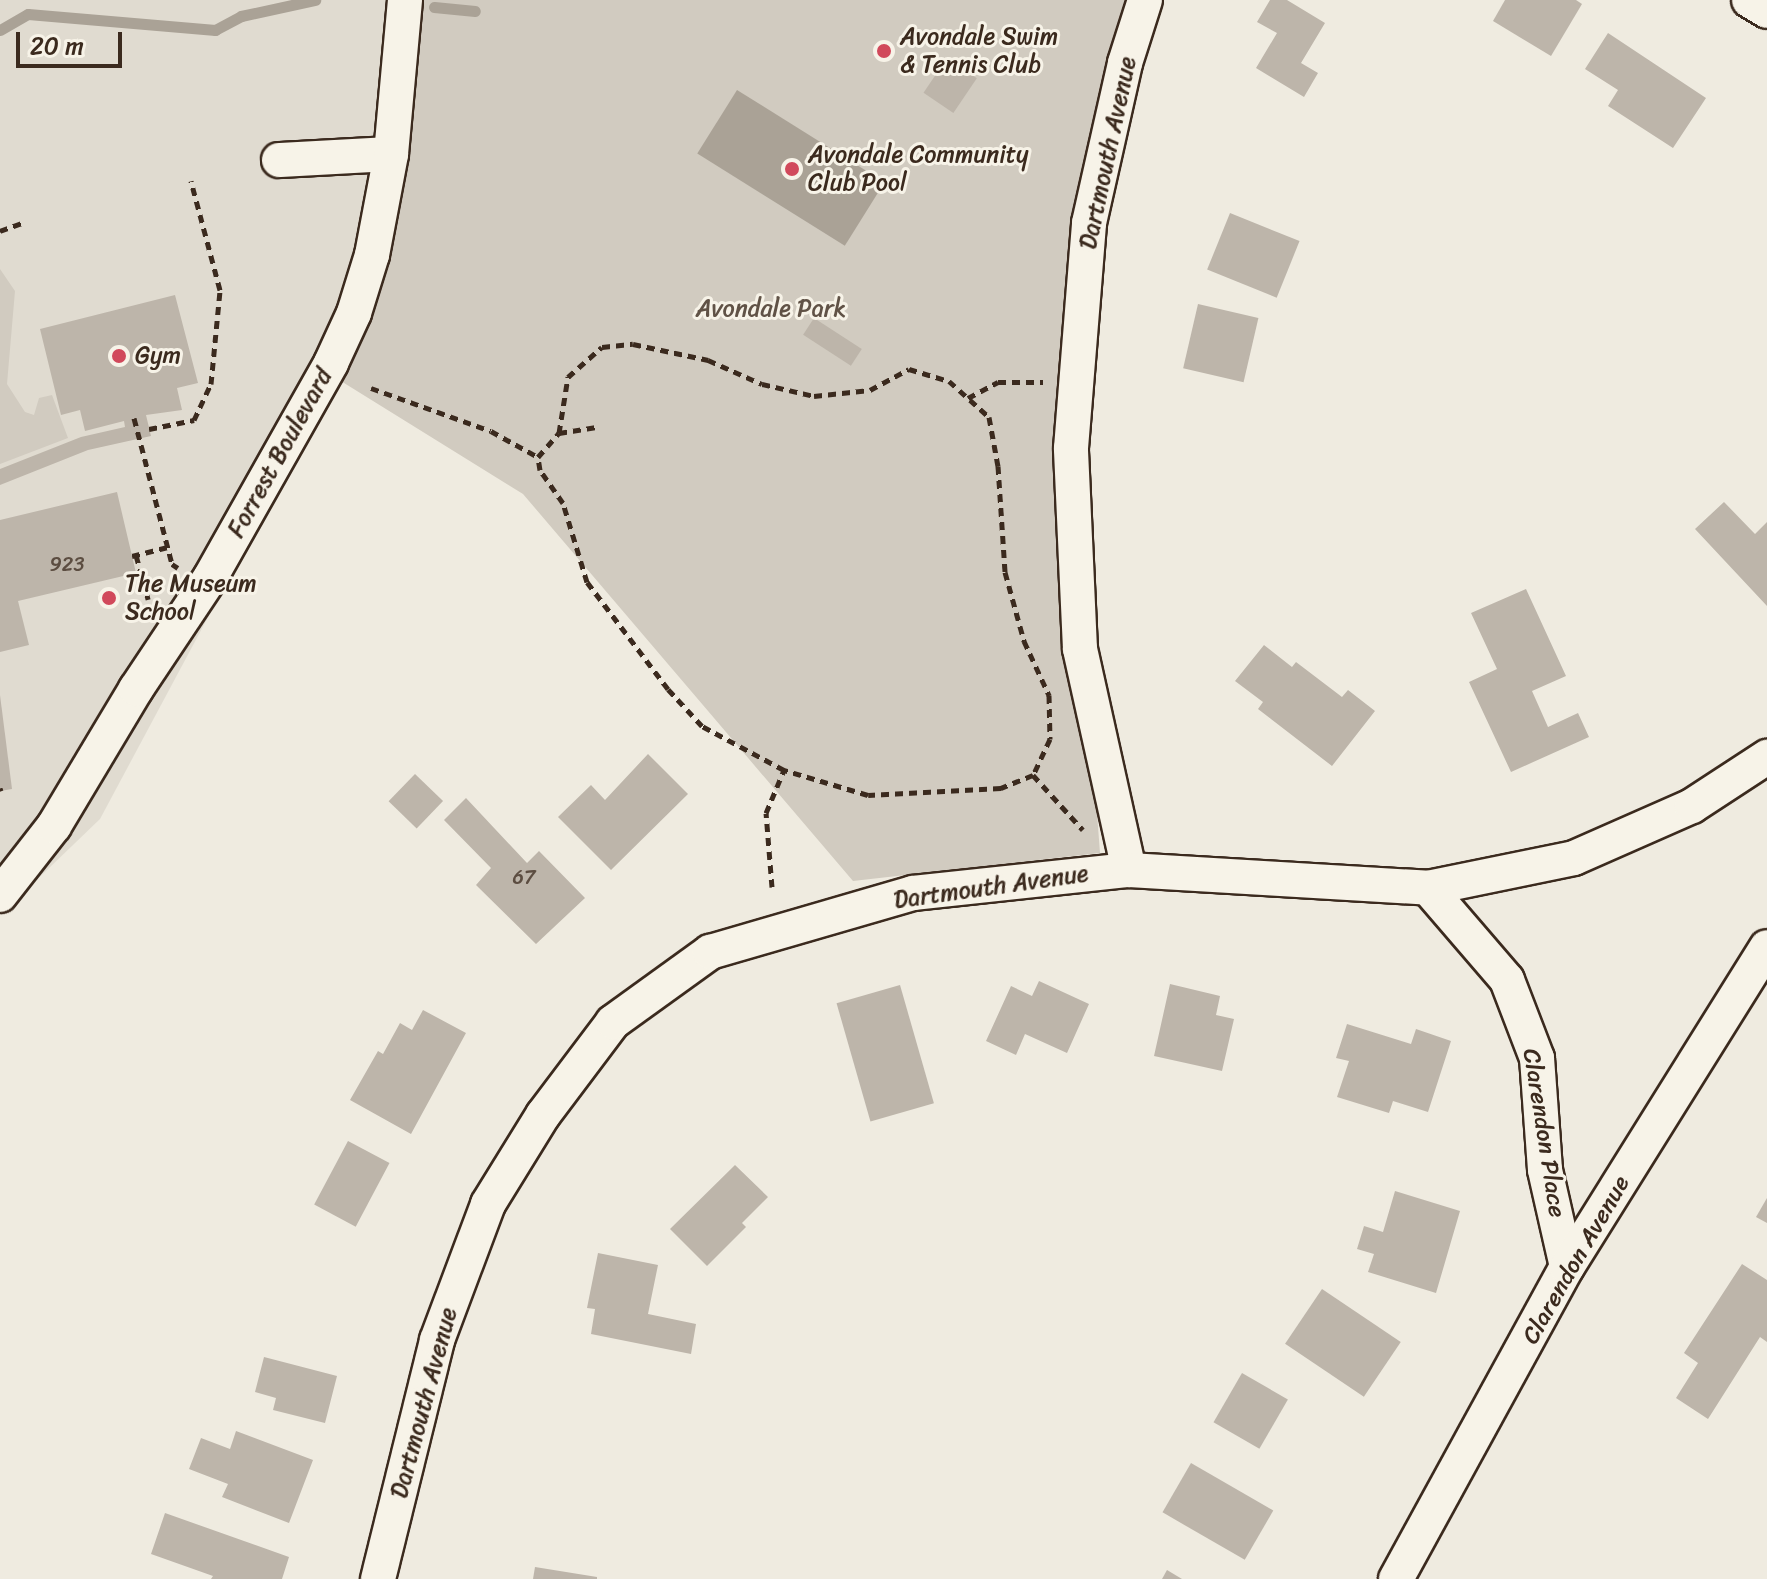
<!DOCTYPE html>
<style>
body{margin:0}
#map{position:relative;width:1767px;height:1579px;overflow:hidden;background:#efebe0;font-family:Sriracha,sans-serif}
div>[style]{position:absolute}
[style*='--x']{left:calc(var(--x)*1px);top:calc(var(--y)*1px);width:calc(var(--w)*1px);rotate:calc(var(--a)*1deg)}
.built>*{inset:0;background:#e0dbd0}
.green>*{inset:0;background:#d1cbc0}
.water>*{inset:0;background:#aaa296;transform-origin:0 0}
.stream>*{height:11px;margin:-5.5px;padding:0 5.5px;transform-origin:5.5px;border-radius:5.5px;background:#aaa296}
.building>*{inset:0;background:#bdb5aa;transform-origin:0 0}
.path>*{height:5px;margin-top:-2.5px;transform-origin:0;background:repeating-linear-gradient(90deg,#3b2a1e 0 8px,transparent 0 14px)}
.roads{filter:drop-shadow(2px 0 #3b2a1e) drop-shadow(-2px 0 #3b2a1e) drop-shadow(0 2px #3b2a1e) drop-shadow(0 -2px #3b2a1e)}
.minor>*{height:34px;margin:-17px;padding:0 17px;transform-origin:17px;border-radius:17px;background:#f7f3e8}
.dots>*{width:22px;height:22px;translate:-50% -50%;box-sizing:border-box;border:4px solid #f7f3e8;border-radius:50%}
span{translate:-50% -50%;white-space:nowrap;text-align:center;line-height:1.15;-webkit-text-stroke:6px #f7f3e8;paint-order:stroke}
.number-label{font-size:20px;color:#5c4d41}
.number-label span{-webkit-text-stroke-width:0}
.poi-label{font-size:24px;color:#3b2a1e}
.left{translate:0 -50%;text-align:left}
.street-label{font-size:24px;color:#3b2a1e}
.park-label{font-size:24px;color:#605246}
.scale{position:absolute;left:16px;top:32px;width:106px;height:36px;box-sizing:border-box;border:4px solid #3b2a1e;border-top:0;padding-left:10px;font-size:24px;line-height:28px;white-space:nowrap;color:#3b2a1e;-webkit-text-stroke:6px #f7f3e8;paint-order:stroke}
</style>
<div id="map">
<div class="built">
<div style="clip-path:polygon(0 0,412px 0,336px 378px,100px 819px,21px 895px,0 901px)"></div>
</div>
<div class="green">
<div style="clip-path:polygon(412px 0,1131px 0,1067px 415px,1100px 853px,853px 881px,523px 494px,336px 378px)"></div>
<div style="clip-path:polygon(0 269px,15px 291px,7px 384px,25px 412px,34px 415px,39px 398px,52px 395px,68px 438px,0 464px)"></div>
</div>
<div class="water">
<div style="left:737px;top:90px;width:174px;height:75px;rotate:32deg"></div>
</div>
<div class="stream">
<div style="--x:434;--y:7;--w:41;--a:5.6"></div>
<div style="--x:0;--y:30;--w:32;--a:-30"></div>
<div style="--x:28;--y:14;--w:188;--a:4.9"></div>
<div style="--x:215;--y:30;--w:30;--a:-28"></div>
<div style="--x:241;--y:16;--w:76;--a:-12.2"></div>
</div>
<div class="building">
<div style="clip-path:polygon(1270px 0,1287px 0,1325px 23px,1301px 63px,1318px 73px,1304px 97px,1256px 68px,1277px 33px,1257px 22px)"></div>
<div style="clip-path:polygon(1505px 0,1576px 0,1582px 4px,1551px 56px,1493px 21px)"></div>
<div style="clip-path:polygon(1608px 33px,1706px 98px,1673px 148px,1608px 106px,1618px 90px,1585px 69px)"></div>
<div style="left:947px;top:58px;width:36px;height:42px;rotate:34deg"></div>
<div style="left:1230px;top:213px;width:75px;height:61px;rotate:22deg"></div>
<div style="clip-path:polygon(175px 295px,198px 383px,177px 388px,182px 410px,146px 415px,151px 436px,88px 450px,0 485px,0 469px,81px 437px,125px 427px,124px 421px,85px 431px,80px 410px,61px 415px,40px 329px)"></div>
<div style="left:1198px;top:304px;width:62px;height:66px;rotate:13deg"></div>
<div style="left:814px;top:318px;width:57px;height:20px;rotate:33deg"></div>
<div style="clip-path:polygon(117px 492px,136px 573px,18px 601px,29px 645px,0 652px,0 520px)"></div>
<div style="clip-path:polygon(1724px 502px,1755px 534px,1767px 522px,1767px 606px,1695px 529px)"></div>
<div style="clip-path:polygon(1526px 589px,1566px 676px,1532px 691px,1548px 727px,1578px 713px,1589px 737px,1511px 772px,1469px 682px,1497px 669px,1471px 613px)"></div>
<div style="clip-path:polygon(1264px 645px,1292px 667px,1296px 662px,1342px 697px,1348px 690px,1375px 711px,1332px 766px,1258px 709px,1263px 702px,1235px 681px)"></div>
<div style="clip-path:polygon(0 695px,12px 789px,0 791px)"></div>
<div style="clip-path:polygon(648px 754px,688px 794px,611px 870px,558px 817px,591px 785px,605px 800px)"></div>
<div style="left:415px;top:774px;width:39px;height:38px;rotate:44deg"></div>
<div style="clip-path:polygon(466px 798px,527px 863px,539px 851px,585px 898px,536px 944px,476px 885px,491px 868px,444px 820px)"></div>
<div style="clip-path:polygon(1039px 981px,1089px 1004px,1067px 1053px,1025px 1034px,1016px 1055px,986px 1041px,1011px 986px,1032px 996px)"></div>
<div style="clip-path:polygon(1170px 984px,1220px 996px,1216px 1015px,1234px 1019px,1222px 1071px,1154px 1056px)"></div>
<div style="left:900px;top:985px;width:123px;height:66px;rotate:74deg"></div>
<div style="clip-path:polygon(423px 1010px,466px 1033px,411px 1134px,350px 1100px,378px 1051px,383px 1054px,400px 1023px,412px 1030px)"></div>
<div style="clip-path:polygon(1347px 1024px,1411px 1044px,1416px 1029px,1451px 1041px,1428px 1112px,1393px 1101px,1389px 1113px,1337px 1097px,1349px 1061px,1336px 1058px)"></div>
<div style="left:348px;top:1141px;width:47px;height:72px;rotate:28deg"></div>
<div style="clip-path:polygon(735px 1165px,768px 1197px,742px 1223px,746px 1227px,707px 1266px,670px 1229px)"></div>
<div style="clip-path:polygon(1395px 1191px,1460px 1211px,1436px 1293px,1368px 1272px,1374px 1254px,1357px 1249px,1364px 1226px,1383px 1232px)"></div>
<div style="clip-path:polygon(1767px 1198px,1767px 1223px,1756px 1217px)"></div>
<div style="clip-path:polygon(598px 1253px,658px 1265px,648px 1314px,696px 1324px,691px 1354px,591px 1334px,595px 1309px,587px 1308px)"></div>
<div style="clip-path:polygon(1742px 1264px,1767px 1280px,1767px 1342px,1760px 1337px,1708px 1419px,1676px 1398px,1698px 1363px,1684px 1353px)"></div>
<div style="left:1322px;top:1289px;width:95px;height:66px;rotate:34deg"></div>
<div style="clip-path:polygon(264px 1357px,337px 1376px,325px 1423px,273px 1410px,276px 1398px,255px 1392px)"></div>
<div style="left:1242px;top:1373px;width:53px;height:57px;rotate:30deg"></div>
<div style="clip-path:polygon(236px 1431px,313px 1460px,289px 1523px,222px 1497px,228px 1484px,189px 1469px,201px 1438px,230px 1449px)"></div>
<div style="left:1191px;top:1463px;width:95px;height:57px;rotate:30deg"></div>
<div style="clip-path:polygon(165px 1513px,289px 1557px,282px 1579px,211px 1579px,213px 1576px,151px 1554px)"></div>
<div style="clip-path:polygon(535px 1567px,597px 1577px,597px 1579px,533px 1579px)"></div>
<div style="clip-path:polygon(1167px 1570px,1182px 1579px,1162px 1579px)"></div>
</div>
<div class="path">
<div style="--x:0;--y:231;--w:23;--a:-20"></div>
<div style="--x:371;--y:388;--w:127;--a:19.7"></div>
<div style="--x:491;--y:431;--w:54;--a:29"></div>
<div style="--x:538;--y:457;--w:32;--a:-49"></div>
<div style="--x:559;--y:433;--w:57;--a:-80.9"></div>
<div style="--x:568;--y:377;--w:45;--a:-41.4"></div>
<div style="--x:602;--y:347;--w:31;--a:-6"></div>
<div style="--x:633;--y:344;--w:77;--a:12"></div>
<div style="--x:708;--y:360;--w:59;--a:24"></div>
<div style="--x:762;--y:384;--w:53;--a:13"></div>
<div style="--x:814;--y:396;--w:56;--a:-6.1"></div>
<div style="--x:870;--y:390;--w:44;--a:-28.3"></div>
<div style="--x:909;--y:369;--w:42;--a:16.7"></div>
<div style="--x:949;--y:381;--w:54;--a:42"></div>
<div style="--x:989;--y:417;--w:50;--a:79.6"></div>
<div style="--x:998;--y:466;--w:106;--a:86.2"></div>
<div style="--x:1005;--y:572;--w:72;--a:74.6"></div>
<div style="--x:1024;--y:641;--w:60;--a:65.2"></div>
<div style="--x:1049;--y:695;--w:44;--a:88.7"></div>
<div style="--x:1050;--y:739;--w:40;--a:115"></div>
<div style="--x:1033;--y:775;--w:35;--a:158"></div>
<div style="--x:1001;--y:788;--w:133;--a:177"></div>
<div style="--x:868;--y:795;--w:88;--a:-163.4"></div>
<div style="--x:784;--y:770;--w:93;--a:-151.8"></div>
<div style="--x:702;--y:726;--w:50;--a:-132.6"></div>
<div style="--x:668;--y:689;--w:134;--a:-127.1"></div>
<div style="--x:587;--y:582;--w:83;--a:-106.9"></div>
<div style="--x:563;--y:503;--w:40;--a:-124.9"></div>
<div style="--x:540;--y:470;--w:13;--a:-99"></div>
<div style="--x:968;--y:398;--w:34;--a:-28"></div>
<div style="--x:998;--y:382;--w:45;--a:0"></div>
<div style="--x:134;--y:418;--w:151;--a:75.4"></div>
<div style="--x:172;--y:564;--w:7;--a:34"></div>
<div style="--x:149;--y:429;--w:46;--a:-11.3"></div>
<div style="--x:194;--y:420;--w:40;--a:-65"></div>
<div style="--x:211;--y:384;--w:94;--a:-84.5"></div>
<div style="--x:220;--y:290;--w:113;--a:-104.9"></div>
<div style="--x:559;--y:433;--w:38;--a:-9"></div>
<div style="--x:136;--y:555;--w:46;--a:74.7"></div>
<div style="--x:132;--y:556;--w:36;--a:-14"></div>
<div style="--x:1033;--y:775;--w:74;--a:47.7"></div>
<div style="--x:0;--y:788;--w:3;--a:72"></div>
<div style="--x:772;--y:887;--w:74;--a:-94.6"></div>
<div style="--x:766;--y:813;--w:47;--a:-67.3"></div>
</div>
<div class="roads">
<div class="minor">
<div style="--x:1749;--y:0;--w:21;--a:31"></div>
<div style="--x:279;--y:160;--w:112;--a:-3.1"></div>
<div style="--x:1129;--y:870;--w:226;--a:-102.5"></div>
<div style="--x:1080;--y:649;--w:201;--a:-92.6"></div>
<div style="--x:1071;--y:448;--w:226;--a:-85.4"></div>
<div style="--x:1089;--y:223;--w:164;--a:-77.3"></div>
<div style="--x:1125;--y:63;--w:66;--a:-72.4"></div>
<div style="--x:1428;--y:888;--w:149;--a:-11.6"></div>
<div style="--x:1574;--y:858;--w:129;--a:-23.8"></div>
<div style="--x:1692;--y:806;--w:90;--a:-33.2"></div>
<div style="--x:0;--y:895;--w:88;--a:-52"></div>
<div style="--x:54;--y:826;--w:160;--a:-59.1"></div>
<div style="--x:136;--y:689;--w:133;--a:-56.3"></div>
<div style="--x:210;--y:578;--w:247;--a:-60.6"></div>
<div style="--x:331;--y:363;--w:55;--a:-65.3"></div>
<div style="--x:354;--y:313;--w:61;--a:-72.8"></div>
<div style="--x:372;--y:255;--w:103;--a:-79.3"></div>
<div style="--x:391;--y:154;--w:155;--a:-84.8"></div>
<div style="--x:378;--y:1579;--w:246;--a:-76.1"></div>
<div style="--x:437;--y:1340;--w:145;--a:-69.4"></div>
<div style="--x:488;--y:1204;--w:105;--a:-58.3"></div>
<div style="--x:543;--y:1115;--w:116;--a:-53"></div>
<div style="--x:613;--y:1022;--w:120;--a:-35.8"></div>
<div style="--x:710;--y:952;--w:211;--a:-16.2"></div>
<div style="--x:913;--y:893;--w:217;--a:-6.1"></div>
<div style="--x:1129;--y:870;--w:300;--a:3.4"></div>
<div style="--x:1428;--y:888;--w:121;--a:49.3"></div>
<div style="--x:1507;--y:980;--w:84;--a:69"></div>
<div style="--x:1537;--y:1058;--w:112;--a:85.9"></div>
<div style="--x:1545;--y:1170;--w:99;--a:77.2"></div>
<div style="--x:1396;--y:1579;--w:356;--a:-61.3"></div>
<div style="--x:1567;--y:1267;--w:377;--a:-58"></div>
</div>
</div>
<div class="dots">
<div style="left:884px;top:51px;background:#d1495b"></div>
<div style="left:792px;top:169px;background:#d1495b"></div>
<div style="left:119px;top:356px;background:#d1495b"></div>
<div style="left:109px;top:598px;background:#d1495b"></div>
</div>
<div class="number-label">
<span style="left:67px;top:564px">923</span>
<span style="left:524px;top:877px">67</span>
</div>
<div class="poi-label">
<span class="left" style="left:900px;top:51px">Avondale Swim<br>&amp; Tennis Club</span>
<span class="left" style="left:808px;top:169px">Avondale Community<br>Club Pool</span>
<span class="left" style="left:135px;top:356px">Gym</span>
<span class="left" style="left:125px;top:598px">The Museum<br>School</span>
</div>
<div class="street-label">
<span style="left:1108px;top:153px;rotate:-78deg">Dartmouth Avenue</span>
<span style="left:280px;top:453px;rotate:-61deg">Forrest Boulevard</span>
<span style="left:991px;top:887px;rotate:-8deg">Dartmouth Avenue</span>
<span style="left:1544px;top:1133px;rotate:81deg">Clarendon Place</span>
<span style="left:1576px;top:1260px;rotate:-60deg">Clarendon Avenue</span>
<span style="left:424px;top:1403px;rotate:-75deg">Dartmouth Avenue</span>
</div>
<div class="park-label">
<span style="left:771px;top:309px">Avondale Park</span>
</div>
<div class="scale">20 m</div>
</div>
